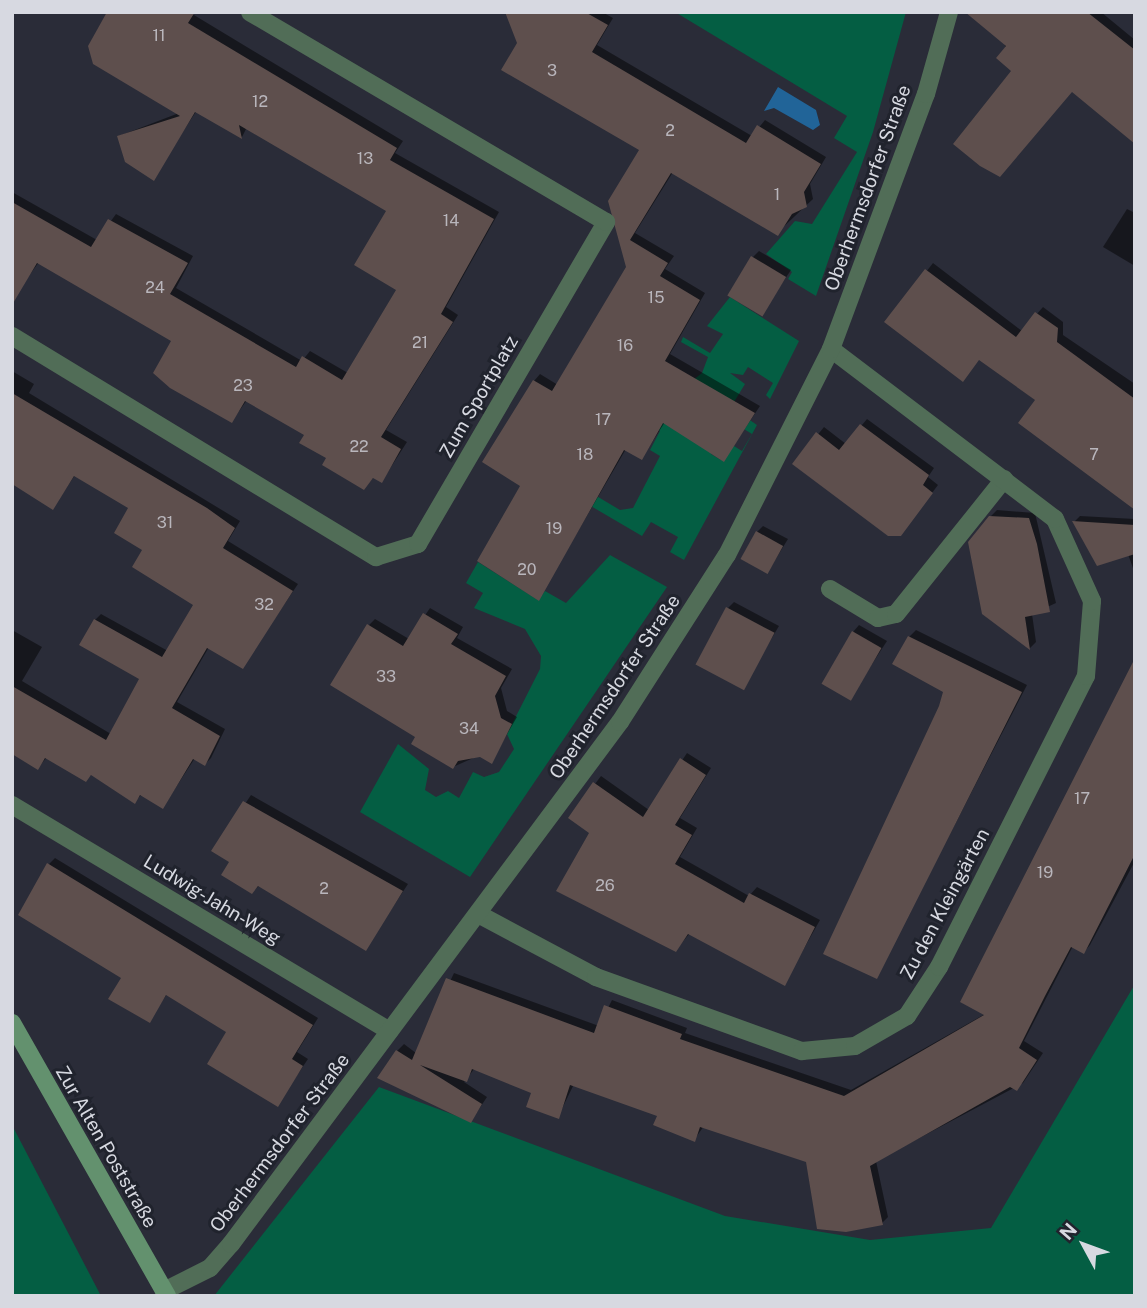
<!DOCTYPE html>
<meta charset="utf-8">
<style>
body{margin:0}
#map{position:relative;width:1147px;height:1308px;overflow:hidden;background:#2a2c38;font-family:"Public Sans",sans-serif}
div>[style]{position:absolute}
[style*='--x']{left:calc(var(--x)*1px);top:calc(var(--y)*1px);width:calc(var(--w)*1px);rotate:calc(var(--a)*1deg)}
.green>*{inset:0;background:#045e43}
.water>*{inset:0;background:#216498}
.shadow>*{inset:0;background:#0007}
.building>*{inset:0;background:#5e4f4d;transform-origin:0 0}
.street>*{height:18px;margin:-9px;padding:0 9px;transform-origin:9px;border-radius:9px;background:#516d57}
.secondary>*{height:18px;margin:-9px;padding:0 9px;transform-origin:9px;border-radius:9px;background:#63916e}
span{translate:-50% -50%;white-space:nowrap;text-align:center;line-height:1.15;-webkit-text-stroke:6px #20232d;paint-order:stroke}
.number-label{font-size:16px;color:#b9b6bc}
.number-label span{-webkit-text-stroke-width:0}
.street-label{font-size:19px;color:#d7d9e1}
.frame{position:absolute;inset:0;border:14px solid #d7d9e1;pointer-events:none}
.north{position:absolute;left:1049px;top:1210px;width:70px;height:70px;-webkit-text-stroke:5px #20232d;paint-order:stroke;rotate:311deg;font-size:19px;font-weight:700;line-height:28px;text-align:center;color:#d7d9e1}
.north::after{content:'';display:block;margin:auto;width:24px;height:32px;background:#d7d9e1;clip-path:polygon(50% 0,100% 100%,50% 72%,0 100%)}
</style>
<div id="map">
<div class="green">
<div style="clip-path:polygon(675px 12px,906px 12px,873px 132px,816px 296px,788px 279px,792px 272px,766px 254px,795px 221px,812px 224px,857px 152px,834px 138px,847px 116px)"></div>
<div style="clip-path:polygon(evenodd,730px 297px,799px 341px,770px 399px,766px 395px,773px 383px,748px 367px,743px 375px,730px 373px,745px 384px,731px 407px,757px 425px,684px 560px,670px 552px,678px 537px,651px 522px,642px 536px,519px 464px,526px 454px,620px 510px,633px 508px,660px 456px,650px 450px,660px 431px,642px 421px,702px 373px,708px 357px,681px 342px,683px 337px,710px 353px,723px 334px,707px 326px,730px 297px,721px 415px,752px 434px,742px 451px,721px 438px,730px 446px,721px 460px,711px 454px,721px 415px)"></div>
<div style="clip-path:polygon(610px 555px,667px 587px,470px 877px,360px 812px,398px 744px,429px 769px,425px 790px,436px 797px,448px 791px,459px 798px,473px 772px,484px 777px,499px 772px,514px 749px,507px 734px,540px 669px,541px 656px,525px 629px,474px 608px,483px 593px,466px 583px,478px 562px,538px 600px,545px 591px,566px 603px)"></div>
<div style="clip-path:polygon(1135px 984px,1135px 1296px,214px 1296px,379px 1087px,725px 1216px,870px 1240px,991px 1228px)"></div>
<div style="clip-path:polygon(12px 1125px,101px 1296px,12px 1296px)"></div>
</div>
<div class="water">
<div style="clip-path:polygon(778px 87px,816px 110px,820px 125px,813px 130px,774px 108px,764px 111px)"></div>
</div>
<div class="shadow">
<div style="clip-path:polygon(189px 12px,403px 141px,395px 153px,499px 212px,446px 307px,458px 315px,386px 430px,407px 442px,382px 481px,374px 477px,364px 488px,306px 435px,247px 400px,232px 421px,174px 341px,39px 262px,23px 284px,12px 277px,12px 192px,97px 240px,116px 214px,193px 256px,176px 288px,302px 361px,310px 351px,348px 373px,399px 289px,388px 210px,247px 127px,242px 137px,197px 110px,153px 178px,119px 136px,179px 113px,95px 63px)"></div>
<div style="clip-path:polygon(506px 12px,602px 12px,613px 18px,597px 45px,752px 136px,765px 120px,826px 157px,810px 184px,813px 199px,777px 233px,673px 172px,635px 233px,674px 256px,665px 269px,705px 293px,670px 354px,760px 406px,724px 460px,665px 422px,642px 458px,626px 449px,539px 598px,534px 381px,540px 374px,558px 385px,628px 268px,610px 201px,641px 149px,519px 43px)"></div>
<div style="clip-path:polygon(993px 12px,1101px 12px,1135px 40px,1135px 142px,1072px 90px,1014px 71px)"></div>
<div style="clip-path:polygon(1127px 209px,1135px 213px,1135px 266px,1103px 247px)"></div>
<div style="clip-path:polygon(759px 251px,791px 270px,762px 313px,753px 257px)"></div>
<div style="clip-path:polygon(933px 263px,1022px 331px,1043px 307px,1063px 322px,1063px 335px,1135px 384px,1135px 472px,979px 359px,887px 322px)"></div>
<div style="clip-path:polygon(12px 371px,34px 384px,29px 393px,240px 521px,228px 541px,298px 584px,242px 667px,209px 647px,177px 702px,225px 729px,211px 758px,205px 764px,195px 758px,163px 807px,142px 794px,135px 801px,92px 774px,86px 780px,47px 757px,38px 768px,12px 752px,12px 630px,42px 647px,22px 681px,111px 734px,141px 679px,95px 620px,101px 614px,168px 651px,195px 604px,144px 550px,131px 508px,75px 475px,53px 508px,12px 481px)"></div>
<div style="clip-path:polygon(867px 419px,934px 468px,928px 477px,938px 485px,901px 534px,795px 463px,824px 427px,846px 444px)"></div>
<div style="clip-path:polygon(997px 510px,1035px 513px,1056px 603px,1032px 614px,1036px 642px,1030px 648px,984px 613px,990px 517px)"></div>
<div style="clip-path:polygon(1080px 516px,1135px 519px,1135px 574px,1128px 554px,1074px 522px)"></div>
<div style="clip-path:polygon(763px 526px,788px 539px,767px 573px,757px 532px)"></div>
<div style="clip-path:polygon(734px 602px,779px 626px,742px 688px,728px 608px)"></div>
<div style="clip-path:polygon(430px 608px,463px 627px,457px 638px,512px 669px,501px 688px,507px 711px,517px 717px,491px 762px,480px 755px,453px 767px,417px 736px,369px 625px,375px 619px,409px 639px)"></div>
<div style="clip-path:polygon(859px 625px,887px 641px,850px 698px,853px 632px)"></div>
<div style="clip-path:polygon(916px 630px,1027px 685px,876px 977px,945px 692px,909px 637px)"></div>
<div style="clip-path:polygon(1135px 659px,1135px 861px,1090px 945px,1084px 952px,1073px 946px,1024px 1041px,1043px 1053px,1023px 1083px,876px 1161px,888px 1217px,882px 1223px,807px 1161px,704px 1126px,694px 1140px,659px 1115px,574px 1084px,558px 1117px,533px 1092px,475px 1068px,464px 1082px,487px 1097px,471px 1121px,397px 1051px,404px 1044px,416px 1053px,454px 973px,599px 1026px,612px 1000px,687px 1028px,685px 1033px,851px 1090px,985px 1014px)"></div>
<div style="clip-path:polygon(687px 753px,711px 768px,680px 818px,697px 828px,680px 857px,749px 896px,757px 887px,820px 920px,784px 984px,690px 933px,676px 950px,592px 832px,570px 817px,601px 776px,649px 810px)"></div>
<div style="clip-path:polygon(251px 795px,408px 884px,365px 949px,260px 885px,252px 892px,232px 861px,214px 850px)"></div>
<div style="clip-path:polygon(55px 858px,318px 1018px,297px 1052px,308px 1059px,277px 1105px,228px 1032px,167px 994px,149px 1021px,49px 864px)"></div>
</div>
<div class="building">
<div style="clip-path:polygon(107px 12px,195px 12px,188px 23px,397px 148px,390px 160px,494px 219px,441px 314px,453px 322px,381px 437px,401px 449px,382px 483px,373px 478px,364px 490px,322px 465px,326px 458px,299px 443px,304px 435px,245px 401px,232px 423px,170px 388px,153px 373px,171px 341px,37px 263px,12px 305px,12px 202px,91px 247px,108px 219px,188px 263px,170px 294px,296px 367px,302px 356px,342px 380px,396px 290px,354px 265px,386px 211px,239px 125px,242px 139px,195px 112px,154px 181px,125px 162px,117px 136px,180px 116px,93px 64px,88px 46px)"></div>
<div style="clip-path:polygon(505px 12px,585px 12px,608px 25px,592px 52px,746px 143px,757px 125px,821px 164px,804px 192px,807px 207px,792px 214px,778px 236px,671px 173px,630px 240px,668px 263px,660px 276px,700px 300px,665px 361px,755px 413px,724px 462px,663px 423px,642px 460px,624px 450px,539px 601px,477px 561px,520px 486px,482px 462px,533px 380px,552px 391px,626px 267px,608px 201px,639px 150px,501px 70px,517px 43px)"></div>
<div style="clip-path:polygon(965px 12px,1087px 12px,1135px 50px,1135px 144px,1072px 92px,1000px 177px,980px 166px,953px 144px,1011px 71px,996px 58px,1006px 46px)"></div>
<div style="left:751px;top:256px;width:41px;height:46px;rotate:31deg"></div>
<div style="clip-path:polygon(925px 269px,1016px 337px,1035px 312px,1058px 328px,1057px 342px,1135px 399px,1135px 510px,1018px 423px,1035px 400px,979px 360px,963px 382px,884px 322px)"></div>
<div style="clip-path:polygon(12px 393px,207px 508px,235px 528px,223px 548px,293px 591px,243px 669px,207px 648px,172px 708px,220px 736px,205px 766px,193px 759px,163px 809px,140px 795px,135px 804px,91px 775px,86px 782px,45px 758px,38px 770px,12px 754px,12px 686px,106px 740px,139px 679px,79px 645px,94px 619px,162px 657px,193px 605px,132px 567px,142px 550px,114px 533px,128px 508px,74px 476px,53px 510px,12px 484px)"></div>
<div style="clip-path:polygon(860px 424px,929px 475px,923px 485px,933px 493px,901px 536px,888px 536px,792px 464px,816px 432px,839px 450px)"></div>
<div style="clip-path:polygon(989px 516px,1029px 518px,1037px 544px,1050px 612px,1025px 617px,1030px 650px,982px 614px,968px 542px)"></div>
<div style="clip-path:polygon(1072px 521px,1135px 525px,1135px 554px,1097px 566px)"></div>
<div style="left:756px;top:531px;width:31px;height:32px;rotate:29deg"></div>
<div style="left:726px;top:607px;width:55px;height:65px;rotate:28deg"></div>
<div style="clip-path:polygon(423px 613px,458px 634px,451px 644px,506px 676px,495px 696px,501px 718px,512px 724px,492px 764px,480px 757px,458px 761px,453px 769px,411px 744px,415px 737px,330px 685px,367px 624px,403px 646px)"></div>
<div style="left:852px;top:631px;width:34px;height:61px;rotate:30deg"></div>
<div style="clip-path:polygon(908px 636px,1022px 692px,877px 979px,823px 954px,939px 706px,943px 692px,892px 664px)"></div>
<div style="clip-path:polygon(1135px 658px,1135px 854px,1084px 954px,1071px 947px,1045px 996px,1019px 1048px,1037px 1060px,1017px 1091px,1010px 1087px,870px 1166px,883px 1225px,846px 1232px,817px 1229px,806px 1162px,700px 1127px,695px 1142px,653px 1125px,657px 1116px,570px 1085px,559px 1119px,526px 1107px,531px 1093px,472px 1069px,467px 1082px,420px 1065px,482px 1104px,471px 1123px,377px 1078px,396px 1050px,412px 1060px,446px 978px,594px 1033px,604px 1005px,682px 1034px,680px 1039px,844px 1096px,984px 1015px,960px 1002px)"></div>
<div style="clip-path:polygon(680px 758px,706px 775px,675px 825px,692px 835px,675px 864px,744px 903px,749px 893px,815px 927px,785px 986px,688px 934px,676px 952px,556px 891px,589px 833px,568px 818px,593px 782px,643px 817px)"></div>
<div style="clip-path:polygon(243px 801px,403px 891px,366px 951px,258px 886px,252px 894px,221px 875px,229px 862px,211px 851px)"></div>
<div style="clip-path:polygon(47px 863px,313px 1025px,292px 1059px,303px 1066px,278px 1107px,207px 1064px,226px 1032px,166px 995px,150px 1023px,108px 999px,121px 978px,18px 915px)"></div>
</div>
<div class="street">
<div style="--x:12;--y:336;--w:426;--a:31.3"></div>
<div style="--x:376;--y:557;--w:44;--a:-17.2"></div>
<div style="--x:418;--y:544;--w:373;--a:-59.7"></div>
<div style="--x:606;--y:222;--w:413;--a:-149.5"></div>
<div style="--x:830;--y:589;--w:56;--a:31.1"></div>
<div style="--x:878;--y:618;--w:18;--a:-13"></div>
<div style="--x:896;--y:614;--w:173;--a:-51.3"></div>
<div style="--x:12;--y:805;--w:440;--a:30.9"></div>
<div style="--x:480;--y:915;--w:132;--a:28.1"></div>
<div style="--x:596;--y:977;--w:219;--a:19.8"></div>
<div style="--x:802;--y:1051;--w:53;--a:-5.4"></div>
<div style="--x:855;--y:1046;--w:60;--a:-30"></div>
<div style="--x:907;--y:1016;--w:59;--a:-56.9"></div>
<div style="--x:939;--y:967;--w:326;--a:-63.2"></div>
<div style="--x:1086;--y:676;--w:75;--a:-85.4"></div>
<div style="--x:1092;--y:601;--w:90;--a:-114.3"></div>
<div style="--x:1055;--y:519;--w:281;--a:-142.8"></div>
<div style="--x:164;--y:1291;--w:51;--a:-26.6"></div>
<div style="--x:210;--y:1268;--w:32;--a:-49"></div>
<div style="--x:231;--y:1244;--w:651;--a:-53.31"></div>
<div style="--x:620;--y:722;--w:198;--a:-57.4"></div>
<div style="--x:727;--y:555;--w:231;--a:-63.2"></div>
<div style="--x:831;--y:349;--w:272;--a:-69.6"></div>
<div style="--x:926;--y:94;--w:85;--a:-74.3"></div>
</div>
<div class="secondary">
<div style="--x:12;--y:1023;--w:314;--a:60.4"></div>
</div>
<div class="number-label">
<span style="left:159px;top:36px">11</span>
<span style="left:552px;top:71px">3</span>
<span style="left:260px;top:102px">12</span>
<span style="left:670px;top:131px">2</span>
<span style="left:365px;top:159px">13</span>
<span style="left:777px;top:195px">1</span>
<span style="left:451px;top:221px">14</span>
<span style="left:155px;top:288px">24</span>
<span style="left:656px;top:298px">15</span>
<span style="left:420px;top:343px">21</span>
<span style="left:625px;top:346px">16</span>
<span style="left:243px;top:386px">23</span>
<span style="left:603px;top:420px">17</span>
<span style="left:359px;top:447px">22</span>
<span style="left:585px;top:455px">18</span>
<span style="left:1094px;top:455px">7</span>
<span style="left:165px;top:523px">31</span>
<span style="left:554px;top:529px">19</span>
<span style="left:527px;top:570px">20</span>
<span style="left:264px;top:605px">32</span>
<span style="left:386px;top:677px">33</span>
<span style="left:469px;top:729px">34</span>
<span style="left:1082px;top:799px">17</span>
<span style="left:1045px;top:873px">19</span>
<span style="left:605px;top:886px">26</span>
<span style="left:324px;top:889px">2</span>
</div>
<div class="street-label">
<span style="left:868px;top:188px;rotate:-70deg">Oberhermsdorfer Straße</span>
<span style="left:479px;top:397px;rotate:-60deg">Zum Sportplatz</span>
<span style="left:615px;top:687px;rotate:-56deg">Oberhermsdorfer Straße</span>
<span style="left:212px;top:900px;rotate:31deg">Ludwig-Jahn-Weg</span>
<span style="left:945px;top:904px;rotate:-62deg">Zu den Kleingärten</span>
<span style="left:280px;top:1143px;rotate:-53deg">Oberhermsdorfer Straße</span>
<span style="left:106px;top:1147px;rotate:60deg">Zur Alten Poststraße</span>
</div>
<div class="frame"></div>
<div class="north">N</div>
</div>
